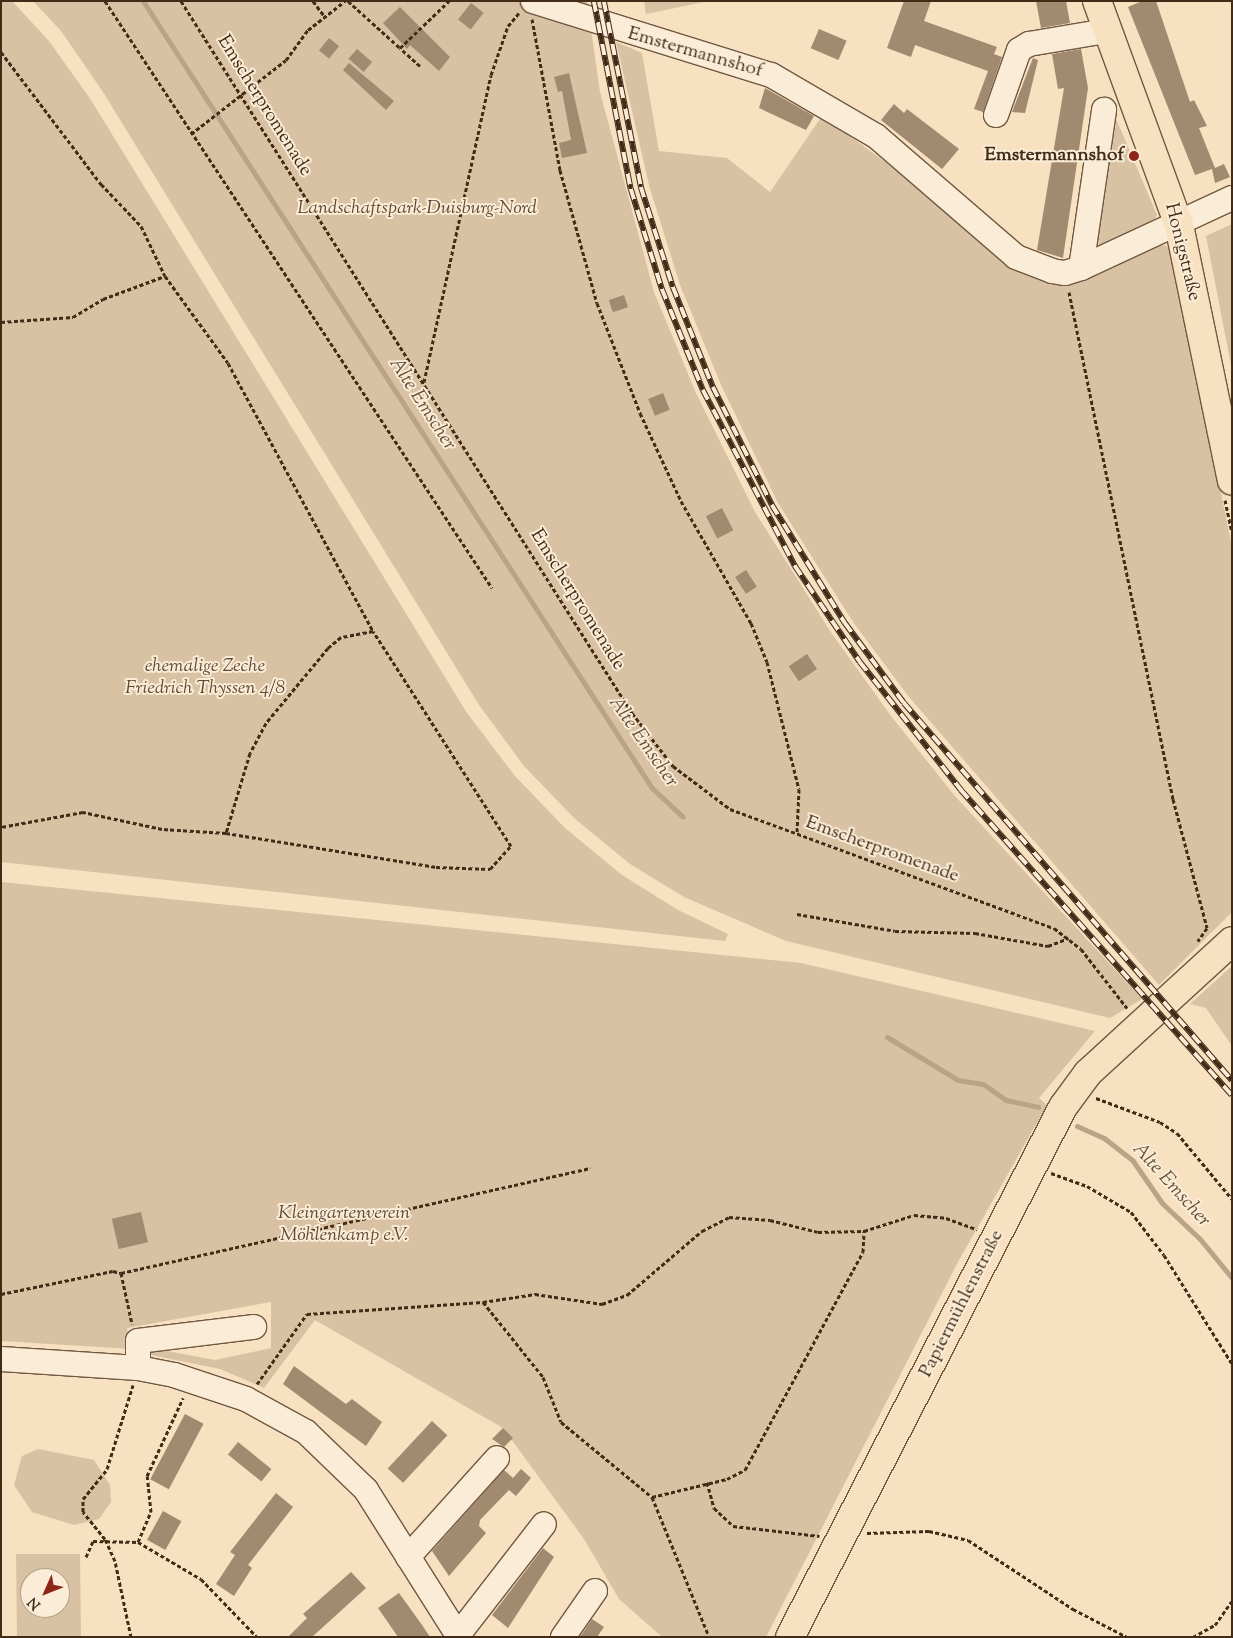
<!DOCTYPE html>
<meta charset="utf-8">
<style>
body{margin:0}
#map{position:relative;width:1233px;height:1638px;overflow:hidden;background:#f7e1c0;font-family:"Sorts Mill Goudy",serif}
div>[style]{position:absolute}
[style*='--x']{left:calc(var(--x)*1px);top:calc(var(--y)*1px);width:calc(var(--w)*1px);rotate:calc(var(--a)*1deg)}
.green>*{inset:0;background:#d8c2a3}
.stream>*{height:5px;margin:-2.5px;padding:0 2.5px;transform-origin:2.5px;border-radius:2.5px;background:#baa387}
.building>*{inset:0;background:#a18a6f;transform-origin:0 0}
.path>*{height:3px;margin-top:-1.5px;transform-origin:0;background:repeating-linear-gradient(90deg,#432b18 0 4px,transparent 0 6.5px)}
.roads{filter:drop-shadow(1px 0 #705842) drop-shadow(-1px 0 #705842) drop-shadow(0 1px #705842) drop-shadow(0 -1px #705842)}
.minor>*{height:24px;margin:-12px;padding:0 12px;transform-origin:12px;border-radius:12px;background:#faecd6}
.major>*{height:28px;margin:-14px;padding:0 14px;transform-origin:14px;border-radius:14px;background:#f7e1c0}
.rail>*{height:5.5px;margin-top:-2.75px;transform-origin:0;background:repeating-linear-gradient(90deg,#faecd6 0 11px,#432b18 0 22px);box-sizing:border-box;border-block:1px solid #432b18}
.dots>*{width:14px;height:14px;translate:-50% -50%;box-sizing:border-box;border:2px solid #faecd6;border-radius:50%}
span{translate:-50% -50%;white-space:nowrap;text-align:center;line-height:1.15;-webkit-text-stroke:4px #faecd6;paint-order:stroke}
.street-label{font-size:19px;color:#432b18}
.poi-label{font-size:19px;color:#432b18;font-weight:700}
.right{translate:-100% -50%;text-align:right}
.park-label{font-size:19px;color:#614934;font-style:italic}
.water-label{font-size:20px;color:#674f39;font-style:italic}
.frame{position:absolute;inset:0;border:2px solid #432b18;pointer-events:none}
.north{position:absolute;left:20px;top:1568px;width:50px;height:50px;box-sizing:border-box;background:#faecd6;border:1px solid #b19f8a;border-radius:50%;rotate:226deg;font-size:14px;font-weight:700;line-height:20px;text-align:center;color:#432b18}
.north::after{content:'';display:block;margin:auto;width:18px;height:22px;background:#8f2418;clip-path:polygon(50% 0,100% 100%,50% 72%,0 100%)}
</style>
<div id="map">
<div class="green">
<div style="clip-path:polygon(1px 1px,12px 1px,49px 41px,91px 100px,467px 713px,515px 776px,565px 828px,622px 875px,678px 910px,728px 934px,725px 941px,1px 862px)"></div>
<div style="clip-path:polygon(33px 1px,587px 1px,600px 92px,654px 292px,696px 393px,755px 512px,830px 631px,891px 716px,955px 796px,1142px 999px,1110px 1018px,786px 941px,684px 897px,630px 864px,574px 818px,524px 766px,479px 705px,103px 92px,61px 31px)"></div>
<div style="clip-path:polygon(644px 1px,709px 1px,646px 14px)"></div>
<div style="clip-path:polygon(616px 42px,642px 53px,659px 151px,727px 158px,770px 192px,822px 116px,1050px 281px,1065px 286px,1160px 245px,1167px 246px,1173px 255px,1232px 547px,1232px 912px,1159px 985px,909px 697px,853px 622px,778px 503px,721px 385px,680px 285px,650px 189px)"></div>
<div style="clip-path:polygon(1114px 114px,1157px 215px,1153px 222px,1100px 245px,1096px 242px)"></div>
<div style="clip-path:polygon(1232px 224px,1232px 370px,1206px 236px)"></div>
<div style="clip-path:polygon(1px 882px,801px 963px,1095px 1031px,1039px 1098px,1047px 1105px,958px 1262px,766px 1637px,662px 1637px,619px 1599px,584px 1539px,503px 1428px,315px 1320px,264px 1388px,220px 1369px,151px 1355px,151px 1348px,215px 1360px,271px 1348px,271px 1302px,127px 1328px,132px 1349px,1px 1341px)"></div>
<div style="clip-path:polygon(1232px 966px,1232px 1046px,1206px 1008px,1190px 1004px)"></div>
<div style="clip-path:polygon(38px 1449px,94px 1460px,110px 1485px,111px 1502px,99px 1519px,74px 1525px,32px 1512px,14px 1485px,22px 1456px)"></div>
<div style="clip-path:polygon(evenodd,16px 1554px,80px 1554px,81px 1637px,17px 1637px,16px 1554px,30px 1578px,60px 1578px,60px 1608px,30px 1608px,30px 1578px)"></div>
</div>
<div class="stream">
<div style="--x:143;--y:1;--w:937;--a:57.11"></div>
<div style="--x:652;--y:788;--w:42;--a:43.1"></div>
<div style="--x:887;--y:1037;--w:83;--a:31.2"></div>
<div style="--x:958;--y:1080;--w:25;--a:9"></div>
<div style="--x:983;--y:1084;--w:28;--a:35"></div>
<div style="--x:1006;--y:1100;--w:33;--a:12"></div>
<div style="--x:1077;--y:1126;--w:30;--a:24"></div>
<div style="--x:1104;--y:1138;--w:37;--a:38"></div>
<div style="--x:1133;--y:1161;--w:51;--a:55.4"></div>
<div style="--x:1162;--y:1203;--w:52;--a:43.5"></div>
<div style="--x:1200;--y:1239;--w:50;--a:50.6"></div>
</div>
<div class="building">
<div style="clip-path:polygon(904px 1px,931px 1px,924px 21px,997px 47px,994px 54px,1002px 57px,983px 112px,974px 109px,988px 71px,915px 45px,911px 57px,887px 48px)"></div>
<div style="clip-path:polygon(1036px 1px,1066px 1px,1070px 23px,1041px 28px)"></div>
<div style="clip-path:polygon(1142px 1px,1156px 1px,1190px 102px,1194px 100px,1207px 126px,1199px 128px,1215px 168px,1224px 164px,1230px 177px,1215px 183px,1212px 169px,1195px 175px,1128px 7px)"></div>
<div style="left:471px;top:3px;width:16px;height:21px;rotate:38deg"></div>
<div style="clip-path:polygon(400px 7px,450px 57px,439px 71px,410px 45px,407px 49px,383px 23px)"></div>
<div style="left:819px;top:29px;width:30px;height:21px;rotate:23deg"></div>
<div style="left:329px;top:38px;width:13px;height:16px;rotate:39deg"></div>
<div style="left:357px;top:49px;width:20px;height:13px;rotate:41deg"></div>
<div style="clip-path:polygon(1081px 49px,1088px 88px,1063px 258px,1037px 250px,1064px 88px,1058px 89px,1052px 54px)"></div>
<div style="clip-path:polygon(1033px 58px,1038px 60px,1025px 113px,1012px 112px)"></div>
<div style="clip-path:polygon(349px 63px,394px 101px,386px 110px,343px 70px)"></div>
<div style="clip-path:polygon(569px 73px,587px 153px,562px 158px,559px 143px,571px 140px,562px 91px,558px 92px,554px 77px)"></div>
<div style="clip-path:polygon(765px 88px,814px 116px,806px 130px,759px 108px)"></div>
<div style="clip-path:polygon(894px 104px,904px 113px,907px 109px,959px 149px,942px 169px,881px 120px)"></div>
<div style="left:624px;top:295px;width:13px;height:16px;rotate:72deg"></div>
<div style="left:663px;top:393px;width:18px;height:16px;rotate:68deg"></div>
<div style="left:722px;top:508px;width:25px;height:18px;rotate:63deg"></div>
<div style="left:746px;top:570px;width:20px;height:13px;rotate:57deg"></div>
<div style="left:807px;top:654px;width:18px;height:22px;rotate:56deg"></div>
<div style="left:141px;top:1212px;width:31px;height:30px;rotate:77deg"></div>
<div style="clip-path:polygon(294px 1366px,346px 1404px,352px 1399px,382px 1422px,366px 1446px,283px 1384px)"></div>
<div style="left:185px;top:1414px;width:21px;height:74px;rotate:28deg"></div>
<div style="left:432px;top:1421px;width:21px;height:65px;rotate:43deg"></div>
<div style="clip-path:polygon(503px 1428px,513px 1438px,504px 1447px,492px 1439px)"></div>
<div style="left:238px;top:1442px;width:43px;height:16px;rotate:39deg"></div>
<div style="clip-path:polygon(521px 1469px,531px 1478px,516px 1496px,509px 1490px,480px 1520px,479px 1526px,486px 1533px,449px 1576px,432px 1551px,504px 1470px,513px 1478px)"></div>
<div style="clip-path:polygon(276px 1493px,293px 1507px,248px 1565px,252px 1568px,234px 1596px,216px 1584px,235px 1555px,230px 1552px)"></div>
<div style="left:163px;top:1511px;width:21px;height:33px;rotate:29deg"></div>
<div style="clip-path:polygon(543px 1548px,554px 1557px,508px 1628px,492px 1615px)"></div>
<div style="clip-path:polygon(351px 1572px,366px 1588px,312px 1637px,288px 1637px,307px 1618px,303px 1614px)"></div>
<div style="clip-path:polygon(399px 1593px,422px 1625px,430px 1637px,398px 1637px,378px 1608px)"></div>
<div style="clip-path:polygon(592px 1619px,604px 1627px,597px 1637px,580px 1637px)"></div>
</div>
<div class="path">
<div style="--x:105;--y:1;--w:703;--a:56.6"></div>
<div style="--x:181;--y:1;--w:843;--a:57.65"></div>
<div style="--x:632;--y:713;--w:67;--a:52.3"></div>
<div style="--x:673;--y:766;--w:71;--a:37"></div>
<div style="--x:730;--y:809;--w:345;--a:20.2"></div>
<div style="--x:1054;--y:928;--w:34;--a:38"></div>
<div style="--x:1081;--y:949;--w:75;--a:52.1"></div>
<div style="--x:313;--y:1;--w:20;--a:53"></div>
<div style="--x:348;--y:1;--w:70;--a:42.1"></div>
<div style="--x:532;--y:19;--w:154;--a:79.5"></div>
<div style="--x:560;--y:170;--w:138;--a:74.5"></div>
<div style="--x:597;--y:303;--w:118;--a:68.6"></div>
<div style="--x:640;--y:413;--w:97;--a:65"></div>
<div style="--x:681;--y:501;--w:141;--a:60.2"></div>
<div style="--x:751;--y:623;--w:42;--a:67.7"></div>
<div style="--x:767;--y:662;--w:131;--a:75.9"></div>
<div style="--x:799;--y:789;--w:44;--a:92.6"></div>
<div style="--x:1;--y:52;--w:166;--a:52.9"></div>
<div style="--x:101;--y:184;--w:58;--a:46.4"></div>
<div style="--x:141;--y:226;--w:55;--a:64.4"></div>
<div style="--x:420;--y:66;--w:27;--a:-138"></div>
<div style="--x:400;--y:48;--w:68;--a:-43.8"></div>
<div style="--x:191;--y:134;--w:120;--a:-37.9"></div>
<div style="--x:286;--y:60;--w:37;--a:-54"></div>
<div style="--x:308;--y:30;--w:47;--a:-38.1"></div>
<div style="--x:1069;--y:292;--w:518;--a:78.41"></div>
<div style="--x:1173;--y:799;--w:133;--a:75.2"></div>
<div style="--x:1207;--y:928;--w:16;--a:125"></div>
<div style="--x:1;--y:322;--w:72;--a:-4"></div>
<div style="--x:73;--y:317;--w:35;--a:-31"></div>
<div style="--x:103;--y:299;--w:66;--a:-20.4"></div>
<div style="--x:165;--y:276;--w:107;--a:54.1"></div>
<div style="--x:228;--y:363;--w:305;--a:61.6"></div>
<div style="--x:373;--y:631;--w:33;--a:169"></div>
<div style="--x:341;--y:637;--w:17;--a:140"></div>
<div style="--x:328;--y:648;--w:97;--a:129.6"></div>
<div style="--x:266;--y:723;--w:34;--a:118"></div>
<div style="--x:250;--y:753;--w:84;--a:106.7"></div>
<div style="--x:226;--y:833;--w:64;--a:-176.4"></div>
<div style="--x:162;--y:829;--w:81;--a:-167.9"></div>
<div style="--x:83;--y:812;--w:83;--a:169.6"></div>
<div style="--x:424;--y:382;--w:314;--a:-77.7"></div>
<div style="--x:491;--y:75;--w:52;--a:-70.9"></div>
<div style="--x:508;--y:26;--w:17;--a:-50"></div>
<div style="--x:1225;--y:500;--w:33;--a:78"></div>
<div style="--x:226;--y:833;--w:213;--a:9.2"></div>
<div style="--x:436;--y:867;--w:54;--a:2.1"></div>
<div style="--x:490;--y:869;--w:31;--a:-48"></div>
<div style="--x:511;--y:846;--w:255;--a:-122.7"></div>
<div style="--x:797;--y:914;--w:99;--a:9.8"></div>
<div style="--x:895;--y:931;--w:80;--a:1.4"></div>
<div style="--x:975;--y:933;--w:74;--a:10.1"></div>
<div style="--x:1048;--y:946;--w:22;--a:-21"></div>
<div style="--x:1096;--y:1098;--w:68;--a:20.6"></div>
<div style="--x:1160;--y:1122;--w:20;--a:33"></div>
<div style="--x:1177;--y:1133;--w:86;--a:50.2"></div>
<div style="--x:1051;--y:1173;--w:38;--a:20"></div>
<div style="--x:1087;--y:1186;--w:51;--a:30.6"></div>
<div style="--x:1131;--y:1212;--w:54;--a:52.5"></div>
<div style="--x:1164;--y:1255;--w:128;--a:58"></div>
<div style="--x:121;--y:1273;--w:481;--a:-12.6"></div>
<div style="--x:1;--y:1294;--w:114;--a:-11.6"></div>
<div style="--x:113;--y:1271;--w:8;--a:14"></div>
<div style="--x:121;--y:1273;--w:52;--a:77.8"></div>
<div style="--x:483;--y:1302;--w:96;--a:51.3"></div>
<div style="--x:543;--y:1377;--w:48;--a:68.2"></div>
<div style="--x:561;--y:1422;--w:118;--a:39.5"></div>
<div style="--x:652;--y:1497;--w:151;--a:67.8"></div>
<div style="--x:257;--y:1384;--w:86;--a:-54.5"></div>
<div style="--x:307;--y:1314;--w:176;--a:-3.9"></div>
<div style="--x:483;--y:1302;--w:53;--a:-8.7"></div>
<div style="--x:535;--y:1294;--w:68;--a:8.5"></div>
<div style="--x:602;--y:1304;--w:27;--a:-20"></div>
<div style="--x:627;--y:1295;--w:99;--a:-40.5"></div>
<div style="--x:702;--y:1231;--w:30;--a:-27"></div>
<div style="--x:729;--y:1217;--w:41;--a:4.2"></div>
<div style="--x:770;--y:1220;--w:49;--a:14"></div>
<div style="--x:818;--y:1232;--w:46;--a:-1.2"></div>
<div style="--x:864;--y:1231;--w:52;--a:-17.7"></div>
<div style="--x:914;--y:1215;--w:32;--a:5"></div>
<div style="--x:946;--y:1218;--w:33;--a:20"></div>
<div style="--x:707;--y:1482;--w:27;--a:75"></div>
<div style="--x:714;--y:1508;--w:26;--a:43"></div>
<div style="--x:733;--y:1526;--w:87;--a:6.6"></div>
<div style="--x:652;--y:1497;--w:77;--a:-13.5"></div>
<div style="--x:727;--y:1479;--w:20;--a:-27"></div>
<div style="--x:745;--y:1470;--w:248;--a:-61.6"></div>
<div style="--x:863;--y:1252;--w:21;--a:-87"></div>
<div style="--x:867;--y:1533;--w:62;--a:-1.8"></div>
<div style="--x:929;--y:1531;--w:40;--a:13"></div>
<div style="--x:968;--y:1540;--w:126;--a:33.3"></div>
<div style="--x:1073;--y:1609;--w:61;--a:27.4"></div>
<div style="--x:138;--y:1542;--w:73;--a:30.4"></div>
<div style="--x:201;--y:1579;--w:81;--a:46"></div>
<div style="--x:86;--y:1557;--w:17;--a:-66"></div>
<div style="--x:93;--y:1541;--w:45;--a:1.3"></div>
<div style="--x:138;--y:1542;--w:33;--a:-67"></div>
<div style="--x:151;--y:1512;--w:36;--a:-96"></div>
<div style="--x:147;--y:1476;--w:86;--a:-65.2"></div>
<div style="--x:131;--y:1637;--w:78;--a:-101.9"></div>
<div style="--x:115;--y:1561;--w:24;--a:-114"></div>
<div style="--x:105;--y:1539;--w:35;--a:-129"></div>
<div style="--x:83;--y:1512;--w:13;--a:-90"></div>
<div style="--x:83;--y:1499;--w:38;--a:-51"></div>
<div style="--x:107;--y:1469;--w:88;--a:-72.8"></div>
<div style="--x:1193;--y:1637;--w:25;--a:-29"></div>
<div style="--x:1215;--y:1625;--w:29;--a:-55"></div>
</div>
<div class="roads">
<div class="minor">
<div style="--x:533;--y:1;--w:249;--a:17.3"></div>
<div style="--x:771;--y:75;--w:121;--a:30.2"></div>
<div style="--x:876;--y:136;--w:185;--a:40.8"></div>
<div style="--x:1016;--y:257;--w:39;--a:21"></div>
<div style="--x:1052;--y:271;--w:13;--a:9"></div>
<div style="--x:1065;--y:273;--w:17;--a:-17"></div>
<div style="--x:1081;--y:268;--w:166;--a:-24.9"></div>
<div style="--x:996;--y:115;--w:69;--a:-70.5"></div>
<div style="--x:1019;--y:50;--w:12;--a:-31"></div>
<div style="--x:1029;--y:44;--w:78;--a:-9.6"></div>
<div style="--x:1081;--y:268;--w:160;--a:-81.7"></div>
<div style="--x:1;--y:1359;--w:137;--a:3.8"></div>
<div style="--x:138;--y:1368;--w:37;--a:11"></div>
<div style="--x:174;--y:1375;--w:76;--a:18.4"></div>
<div style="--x:246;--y:1399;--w:68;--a:28.8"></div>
<div style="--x:306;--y:1432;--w:83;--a:44"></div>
<div style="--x:366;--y:1490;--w:174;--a:57.7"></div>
<div style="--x:138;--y:1368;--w:27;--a:-90"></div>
<div style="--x:138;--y:1341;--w:117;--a:-6.9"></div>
<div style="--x:408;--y:1557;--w:133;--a:-48"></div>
<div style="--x:458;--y:1635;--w:140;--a:-52.2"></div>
<div style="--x:563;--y:1637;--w:56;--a:-55.2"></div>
</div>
<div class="major">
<div style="--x:1097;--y:1;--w:239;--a:69.9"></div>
<div style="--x:1179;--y:225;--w:261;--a:78.3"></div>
<div style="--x:790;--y:1637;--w:596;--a:-62.75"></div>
<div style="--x:1063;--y:1107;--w:42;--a:-53.7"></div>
<div style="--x:1088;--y:1073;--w:195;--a:-42.5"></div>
</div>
</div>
<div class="rail">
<div style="--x:594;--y:1;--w:192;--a:78.9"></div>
<div style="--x:631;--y:189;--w:105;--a:72.8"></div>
<div style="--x:662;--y:289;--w:109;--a:67.9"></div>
<div style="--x:703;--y:390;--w:199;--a:62.4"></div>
<div style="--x:795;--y:566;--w:116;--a:55.9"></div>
<div style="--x:860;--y:662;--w:163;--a:51.7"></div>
<div style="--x:961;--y:790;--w:408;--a:48.4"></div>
<div style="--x:604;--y:1;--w:190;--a:78.7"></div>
<div style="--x:641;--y:187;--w:105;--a:72.3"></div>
<div style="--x:673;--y:287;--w:108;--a:68.2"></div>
<div style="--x:713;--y:387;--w:132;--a:63.4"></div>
<div style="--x:772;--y:505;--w:139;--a:58.3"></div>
<div style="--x:845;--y:623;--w:99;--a:53.6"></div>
<div style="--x:904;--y:703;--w:500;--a:49"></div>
</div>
<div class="dots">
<div style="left:1134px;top:156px;background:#8f2418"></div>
</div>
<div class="street-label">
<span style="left:695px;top:53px;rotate:16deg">Emstermannshof</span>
<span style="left:264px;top:106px;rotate:58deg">Emscherpromenade</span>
<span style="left:1182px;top:252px;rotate:76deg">Honigstraße</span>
<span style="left:577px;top:600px;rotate:58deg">Emscherpromenade</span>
<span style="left:882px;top:850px;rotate:20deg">Emscherpromenade</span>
<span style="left:962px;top:1304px;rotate:-63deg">Papiermühlenstraße</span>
</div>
<div class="poi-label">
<span class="right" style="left:1124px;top:156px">Emstermannshof</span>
</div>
<div class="park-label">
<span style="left:417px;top:209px">Landschaftspark-Duisburg-Nord</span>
<span style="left:205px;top:678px">ehemalige Zeche<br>Friedrich Thyssen 4/8</span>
<span style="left:344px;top:1225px">Kleingartenverein<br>Möhlenkamp e.V.</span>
</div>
<div class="water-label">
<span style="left:422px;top:404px;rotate:57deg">Alte Emscher</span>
<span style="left:643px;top:742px;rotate:55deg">Alte Emscher</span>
<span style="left:1171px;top:1185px;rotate:48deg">Alte Emscher</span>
</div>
<div class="frame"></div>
<div class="north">N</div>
</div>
